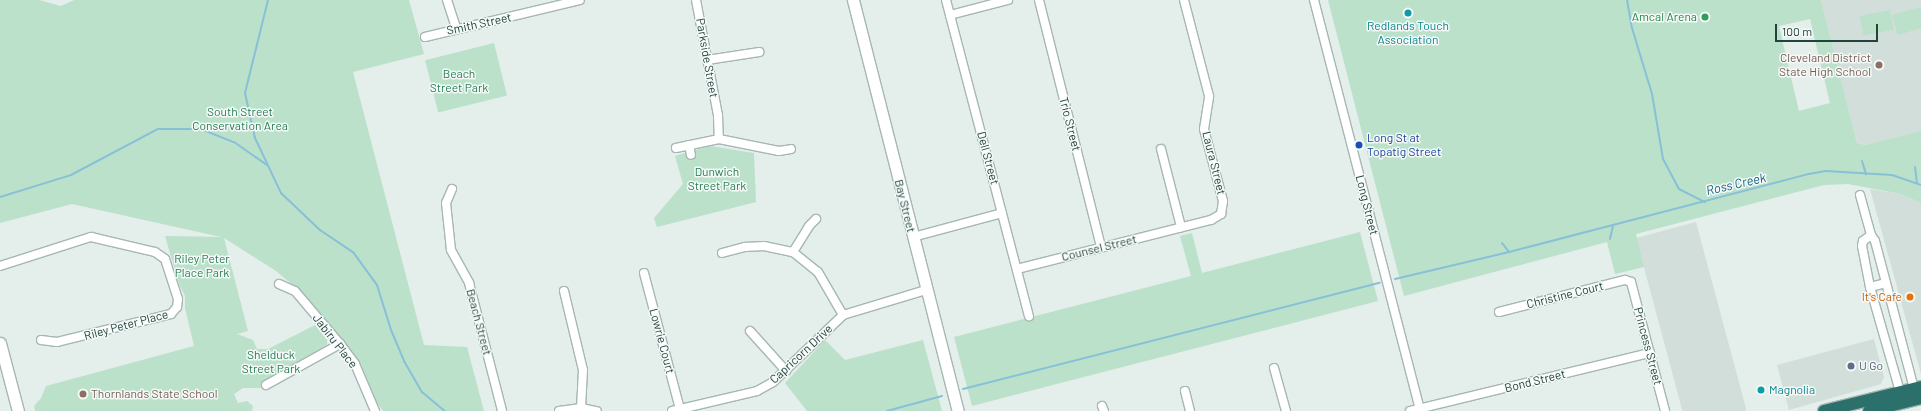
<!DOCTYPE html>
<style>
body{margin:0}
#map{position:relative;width:1921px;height:411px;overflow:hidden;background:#e4eeeb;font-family:Barlow,sans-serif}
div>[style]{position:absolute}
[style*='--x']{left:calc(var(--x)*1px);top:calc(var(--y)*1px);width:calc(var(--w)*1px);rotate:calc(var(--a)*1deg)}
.built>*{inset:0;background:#d2deda;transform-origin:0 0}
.green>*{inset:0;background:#bbe1ca;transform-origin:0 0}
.stream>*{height:2px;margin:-1px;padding:0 1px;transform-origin:1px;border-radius:1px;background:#88c0d7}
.roads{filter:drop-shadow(1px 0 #a6b7b3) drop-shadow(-1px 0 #a6b7b3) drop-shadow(0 1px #a6b7b3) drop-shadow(0 -1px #a6b7b3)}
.street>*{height:8px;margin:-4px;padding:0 4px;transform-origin:4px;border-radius:4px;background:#fff}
.secondary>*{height:11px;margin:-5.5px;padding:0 5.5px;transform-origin:5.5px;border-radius:5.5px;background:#fff}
.highway>*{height:12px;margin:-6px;padding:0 6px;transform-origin:6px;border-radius:6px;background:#2b706b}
.dots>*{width:11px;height:11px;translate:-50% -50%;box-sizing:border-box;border:2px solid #f5faf8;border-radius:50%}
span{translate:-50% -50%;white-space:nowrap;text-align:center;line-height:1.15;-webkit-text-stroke:3px #f5faf8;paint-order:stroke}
.leisure-label{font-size:12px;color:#27864d}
.right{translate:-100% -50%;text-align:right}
.street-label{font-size:12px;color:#21423d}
.culture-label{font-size:12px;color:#0d838f}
.left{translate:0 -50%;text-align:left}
.education-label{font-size:12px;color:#785e54}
.park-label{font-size:12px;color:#287c54}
.transit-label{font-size:12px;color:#164399}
.food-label{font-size:12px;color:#c56008}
.service-label{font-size:12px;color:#4e5e75}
.water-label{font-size:13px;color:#166283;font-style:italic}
.scale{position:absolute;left:1775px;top:24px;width:103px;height:18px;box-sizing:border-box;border:2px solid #21423d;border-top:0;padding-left:5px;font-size:12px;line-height:14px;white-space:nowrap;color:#21423d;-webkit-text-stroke:3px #f5faf8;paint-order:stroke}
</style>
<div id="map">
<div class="built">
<div style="clip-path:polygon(1821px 0,1921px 0,1921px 131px,1865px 145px,1857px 143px)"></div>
<div style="clip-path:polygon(1870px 189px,1901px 194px,1921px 203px,1921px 374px)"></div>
<div style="left:1696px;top:222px;width:195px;height:62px;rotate:75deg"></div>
<div style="clip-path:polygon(1874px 339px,1884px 377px,1881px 384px,1789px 410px,1777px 365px)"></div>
</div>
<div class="green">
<div style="clip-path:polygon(0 0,39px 0,61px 6px,74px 0,409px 0,424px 54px,353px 72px,424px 345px,467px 347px,484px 411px,383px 411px,375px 400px,361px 364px,295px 287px,276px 271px,224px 238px,248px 331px,237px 334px,253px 340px,257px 349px,268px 349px,315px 325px,327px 340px,327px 345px,267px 379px,260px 388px,243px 388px,234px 394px,238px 403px,247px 401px,253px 406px,252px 411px,35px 411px,34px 406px,41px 398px,46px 386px,194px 346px,185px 308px,185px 296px,179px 284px,165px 236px,221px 237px,72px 204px,0 223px)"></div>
<div style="clip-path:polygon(evenodd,1328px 0,1821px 0,1857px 143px,1865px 145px,1921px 131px,1921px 203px,1901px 194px,1848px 184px,1824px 185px,1636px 234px,1644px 267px,1615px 274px,1607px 242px,1404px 296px,1328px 0,1810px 19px,1830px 103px,1799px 111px,1779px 26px,1810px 19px)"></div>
<div style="clip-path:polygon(1921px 7px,1921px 28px,1898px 35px,1892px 15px)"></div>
<div style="left:1890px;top:10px;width:20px;height:31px;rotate:79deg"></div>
<div style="left:494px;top:43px;width:54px;height:71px;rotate:76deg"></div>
<div style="clip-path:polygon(710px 146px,754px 153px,756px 202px,657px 227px,654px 218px,683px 184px,675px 156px)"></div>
<div style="clip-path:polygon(1360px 232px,1378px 301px,972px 406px,954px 337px,1191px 276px,1180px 236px,1192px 233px,1202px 273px)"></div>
<div style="clip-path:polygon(825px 340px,845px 360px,923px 340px,942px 411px,807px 411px,785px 383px)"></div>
</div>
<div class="stream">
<div style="--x:268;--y:0;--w:96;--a:103.9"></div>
<div style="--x:245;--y:93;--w:46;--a:77.5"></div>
<div style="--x:255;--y:138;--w:61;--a:64.7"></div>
<div style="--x:281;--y:193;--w:54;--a:43.5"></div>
<div style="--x:320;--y:230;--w:40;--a:34"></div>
<div style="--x:353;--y:252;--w:41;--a:54"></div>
<div style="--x:377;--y:285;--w:47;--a:72.7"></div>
<div style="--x:391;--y:330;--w:34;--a:67"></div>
<div style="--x:404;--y:361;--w:36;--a:60"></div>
<div style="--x:422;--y:392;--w:30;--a:40"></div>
<div style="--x:1627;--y:0;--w:28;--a:80"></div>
<div style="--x:1632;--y:28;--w:69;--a:73.1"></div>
<div style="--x:1652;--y:94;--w:66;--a:80.4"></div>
<div style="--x:1663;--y:159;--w:34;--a:62"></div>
<div style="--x:1679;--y:189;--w:29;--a:27"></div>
<div style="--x:1862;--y:161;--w:14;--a:73"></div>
<div style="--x:1915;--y:167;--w:16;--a:83"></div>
<div style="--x:0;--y:197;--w:74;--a:-17.2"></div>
<div style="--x:71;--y:175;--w:98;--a:-27.9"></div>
<div style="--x:158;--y:129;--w:43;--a:0"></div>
<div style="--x:201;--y:129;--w:35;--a:22"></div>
<div style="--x:234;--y:142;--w:40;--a:34.9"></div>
<div style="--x:1610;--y:239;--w:13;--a:-77"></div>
<div style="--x:1502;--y:243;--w:11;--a:52"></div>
<div style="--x:1395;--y:279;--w:117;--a:-13.3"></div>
<div style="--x:1509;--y:252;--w:310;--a:-14.6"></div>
<div style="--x:1809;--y:174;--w:17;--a:-10"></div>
<div style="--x:1826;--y:171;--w:66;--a:3.5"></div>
<div style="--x:1892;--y:175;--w:31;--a:19"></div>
<div style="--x:963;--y:389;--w:430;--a:-14.3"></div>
<div style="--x:887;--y:411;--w:57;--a:-15.3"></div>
</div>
<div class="roads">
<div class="street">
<div style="--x:447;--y:0;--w:29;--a:72"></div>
<div style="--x:696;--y:0;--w:117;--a:79.2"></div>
<div style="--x:718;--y:115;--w:24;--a:88"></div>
<div style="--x:946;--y:0;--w:327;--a:75.3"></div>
<div style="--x:1039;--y:0;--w:255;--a:75.9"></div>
<div style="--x:1314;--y:0;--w:424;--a:75.5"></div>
<div style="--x:950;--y:15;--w:60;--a:-14.5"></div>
<div style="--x:425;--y:37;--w:159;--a:-13.4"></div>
<div style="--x:707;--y:60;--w:53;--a:-8.7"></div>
<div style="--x:689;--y:145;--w:10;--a:79"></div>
<div style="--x:676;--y:148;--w:44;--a:-11.8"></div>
<div style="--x:719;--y:139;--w:61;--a:11.3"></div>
<div style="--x:779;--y:151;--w:12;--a:-9"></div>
<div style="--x:1161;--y:149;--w:81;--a:75.6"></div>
<div style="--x:452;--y:189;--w:15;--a:113"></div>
<div style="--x:446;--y:203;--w:47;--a:83.9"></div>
<div style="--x:451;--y:250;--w:38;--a:61"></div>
<div style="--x:469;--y:283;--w:132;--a:75.5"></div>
<div style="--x:1860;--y:195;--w:41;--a:74.6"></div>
<div style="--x:1871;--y:235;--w:7;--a:56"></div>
<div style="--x:1875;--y:241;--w:156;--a:75.2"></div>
<div style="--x:1871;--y:235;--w:10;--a:143"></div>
<div style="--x:1863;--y:241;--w:5;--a:101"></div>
<div style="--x:1862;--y:246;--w:42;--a:79"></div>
<div style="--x:1870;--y:287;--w:112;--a:74"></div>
<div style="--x:913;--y:237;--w:92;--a:-15.1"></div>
<div style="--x:793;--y:252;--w:31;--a:-58"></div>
<div style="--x:809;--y:226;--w:10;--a:-45"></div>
<div style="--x:722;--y:253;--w:24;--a:-15"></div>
<div style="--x:745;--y:247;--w:19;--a:-3"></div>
<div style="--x:764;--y:246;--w:30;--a:12"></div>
<div style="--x:793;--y:252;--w:32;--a:39"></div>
<div style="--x:818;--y:272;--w:50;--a:59.8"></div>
<div style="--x:0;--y:266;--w:96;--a:-17.7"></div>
<div style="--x:91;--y:237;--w:66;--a:13.2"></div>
<div style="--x:155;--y:252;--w:12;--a:35"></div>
<div style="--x:165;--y:259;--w:42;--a:72"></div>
<div style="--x:178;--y:299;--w:8;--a:97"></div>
<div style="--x:177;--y:307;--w:9;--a:131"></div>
<div style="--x:171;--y:314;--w:117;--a:166.2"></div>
<div style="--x:57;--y:342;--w:16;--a:-173"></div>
<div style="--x:1017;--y:269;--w:200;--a:-14.2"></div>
<div style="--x:1211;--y:220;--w:12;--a:-31"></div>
<div style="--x:1221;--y:214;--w:13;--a:-81"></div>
<div style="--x:1223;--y:201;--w:74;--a:-104.8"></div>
<div style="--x:1204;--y:129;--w:33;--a:-81"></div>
<div style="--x:1209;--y:96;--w:99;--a:-104.6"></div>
<div style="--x:644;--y:273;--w:141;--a:75.2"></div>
<div style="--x:279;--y:284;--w:17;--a:24"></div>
<div style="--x:295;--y:291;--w:70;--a:49.7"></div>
<div style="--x:340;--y:344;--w:25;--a:53"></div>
<div style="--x:355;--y:364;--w:51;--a:66.9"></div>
<div style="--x:1870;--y:287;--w:16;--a:-14"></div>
<div style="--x:564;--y:291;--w:81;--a:76.5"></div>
<div style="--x:583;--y:370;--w:38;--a:93"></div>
<div style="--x:1499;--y:312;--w:130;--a:-14.3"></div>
<div style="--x:1625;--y:280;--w:6;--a:18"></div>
<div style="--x:1631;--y:282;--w:133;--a:75.2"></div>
<div style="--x:750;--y:331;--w:54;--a:48"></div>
<div style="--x:1274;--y:368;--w:45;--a:74.4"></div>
<div style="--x:266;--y:385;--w:85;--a:-29"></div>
<div style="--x:1185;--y:391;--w:21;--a:76"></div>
<div style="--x:1102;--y:406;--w:5;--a:68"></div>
<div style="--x:559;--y:411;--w:22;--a:-8"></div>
<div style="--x:581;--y:408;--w:16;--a:11"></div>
<div style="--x:672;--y:411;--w:87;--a:-13.2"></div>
<div style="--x:757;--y:391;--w:18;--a:-29"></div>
<div style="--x:773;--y:382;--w:97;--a:-43.7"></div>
<div style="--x:843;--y:315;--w:87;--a:-16.8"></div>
<div style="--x:1410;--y:411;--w:247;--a:-13.6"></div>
</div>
<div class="secondary">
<div style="--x:853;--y:0;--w:424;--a:75.7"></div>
<div style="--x:0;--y:343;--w:70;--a:75.2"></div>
</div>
<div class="highway">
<div style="--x:1824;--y:411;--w:100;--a:-13.9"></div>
<div style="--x:1869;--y:411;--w:54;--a:-14"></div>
</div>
</div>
<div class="dots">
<div style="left:1408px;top:13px;background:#0f9aa8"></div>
<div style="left:1705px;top:17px;background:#2e9e5b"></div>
<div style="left:1879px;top:65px;background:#8d6e63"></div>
<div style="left:1359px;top:145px;background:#1a4fb4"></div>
<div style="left:1910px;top:297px;background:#e8710a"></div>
<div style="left:1851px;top:366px;background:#5c6f8a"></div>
<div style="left:1761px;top:390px;background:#0f9aa8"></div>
<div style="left:83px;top:394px;background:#8d6e63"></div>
</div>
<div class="leisure-label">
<span class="right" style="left:1697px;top:17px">Amcal Arena</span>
</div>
<div class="street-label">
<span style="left:479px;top:24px;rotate:-12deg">Smith Street</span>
<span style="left:707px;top:58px;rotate:80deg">Parkside Street</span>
<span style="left:1070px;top:124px;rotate:76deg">Trio Street</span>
<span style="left:988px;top:158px;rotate:75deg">Dell Street</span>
<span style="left:1214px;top:163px;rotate:76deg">Laura Street</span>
<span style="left:1367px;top:205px;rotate:76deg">Long Street</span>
<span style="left:905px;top:206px;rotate:76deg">Bay Street</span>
<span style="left:1099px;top:248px;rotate:-14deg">Counsel Street</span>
<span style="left:1565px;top:295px;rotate:-14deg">Christine Court</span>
<span style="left:479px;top:322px;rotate:75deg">Beach Street</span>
<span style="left:126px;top:325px;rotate:-15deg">Riley Peter Place</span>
<span style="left:335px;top:341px;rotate:52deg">Jabiru Place</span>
<span style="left:662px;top:341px;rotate:75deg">Lowrie Court</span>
<span style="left:1648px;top:346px;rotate:75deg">Princess Street</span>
<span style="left:801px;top:354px;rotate:-43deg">Capricorn Drive</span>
<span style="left:1535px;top:381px;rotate:-14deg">Bond Street</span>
</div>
<div class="culture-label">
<span style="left:1408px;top:33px">Redlands Touch<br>Association</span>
<span class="left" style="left:1769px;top:390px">Magnolia</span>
</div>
<div class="education-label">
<span class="right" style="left:1871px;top:65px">Cleveland District<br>State High School</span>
<span class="left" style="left:91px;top:394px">Thornlands State School</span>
</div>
<div class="park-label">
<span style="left:459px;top:81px">Beach<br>Street Park</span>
<span style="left:240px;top:119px">South Street<br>Conservation Area</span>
<span style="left:717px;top:179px">Dunwich<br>Street Park</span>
<span style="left:202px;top:266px">Riley Peter<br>Place Park</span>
<span style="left:271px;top:362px">Shelduck<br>Street Park</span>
</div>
<div class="transit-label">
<span class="left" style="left:1367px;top:145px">Long St at<br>Topatig Street</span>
</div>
<div class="food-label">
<span class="right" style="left:1902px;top:297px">It's Cafe</span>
</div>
<div class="service-label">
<span class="left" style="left:1859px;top:366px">U Go</span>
</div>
<div class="water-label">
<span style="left:1736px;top:184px;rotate:-13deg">Ross Creek</span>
</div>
<div class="scale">100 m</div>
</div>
